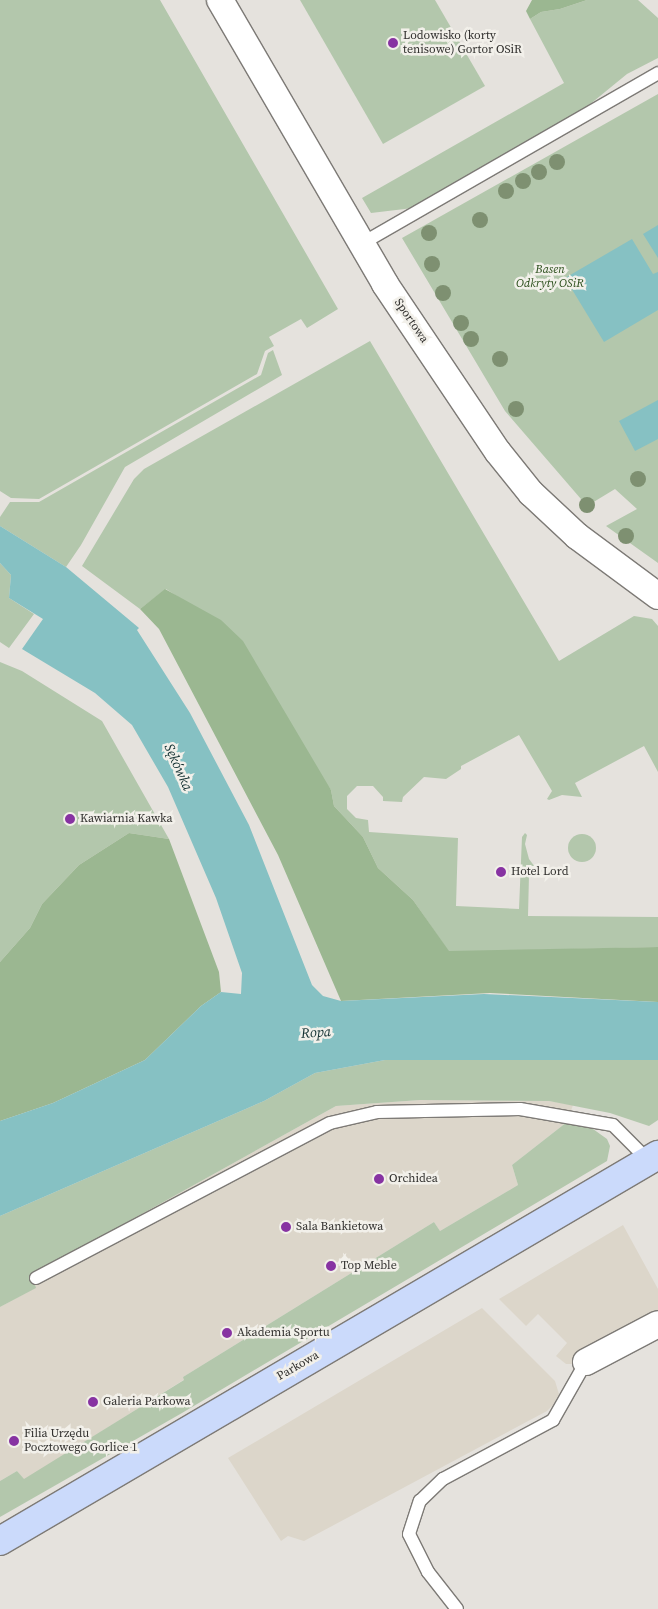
<!DOCTYPE html>
<meta charset="utf-8">
<style>
body{margin:0}
#map{position:relative;width:658px;height:1609px;overflow:hidden;background:#e5e2dd;font-family:"Source Serif 4",serif}
div>[style]{position:absolute}
[style*='--x']{left:calc(var(--x)*1px);top:calc(var(--y)*1px);width:calc(var(--w)*1px);rotate:calc(var(--a)*1deg)}
.built>*{inset:0;background:#dcd6ca}
.green>*{inset:0;background:#b3c7ac}
.round{border-radius:50%}
.forest>*{inset:0;background:#9bb791}
.water>*{inset:0;background:#86c1c3}
.roads{filter:drop-shadow(1px 0 #7d7a76) drop-shadow(-1px 0 #7d7a76) drop-shadow(0 1px #7d7a76) drop-shadow(0 -1px #7d7a76)}
.service>*{height:12px;margin:-6px;padding:0 6px;transform-origin:6px;border-radius:6px;background:#fff}
.minor>*{height:26px;margin:-13px;padding:0 13px;transform-origin:13px;border-radius:13px;background:#fff}
.primary>*{height:28px;margin:-14px;padding:0 14px;transform-origin:14px;border-radius:14px;background:#cbdafb}
.trees>*{width:16px;height:16px;margin:-8px;border-radius:50%;background:#7e9071}
.dots>*{width:14px;height:14px;translate:-50% -50%;box-sizing:border-box;border:2px solid #f2f0ea;border-radius:50%}
span{translate:-50% -50%;white-space:nowrap;text-align:center;line-height:1.15;-webkit-text-stroke:5px #f2f0ea;paint-order:stroke}
.poi-label{font-size:12px;color:#31302e}
.left{translate:0 -50%;text-align:left}
.park-label{font-size:12px;color:#294d19;font-style:italic}
.street-label{font-size:12px;color:#31302e}
.water-label{font-size:14px;color:#112f30;font-style:italic}
</style>
<div id="map">
<div class="built">
<div style="clip-path:polygon(420px 1100px,549px 1101px,573px 1105px,567px 1122px,512px 1165px,518px 1185px,440px 1231px,434px 1222px,183px 1377px,185px 1379px,24px 1480px,17px 1471px,0 1481px,0 1307px,35px 1288px,32px 1275px,336px 1106px)"></div>
<div style="clip-path:polygon(623px 1225px,658px 1289px,658px 1314px,574px 1364px,566px 1364px,556px 1356px,567px 1343px,538px 1314px,526px 1326px,499px 1299px)"></div>
<div style="clip-path:polygon(482px 1308px,555px 1381px,559px 1394px,553px 1405px,547px 1411px,304px 1541px,288px 1536px,281px 1541px,228px 1458px)"></div>
</div>
<div class="green">
<div style="clip-path:polygon(0 0,160px 0,338px 309px,307px 328px,301px 319px,269px 337px,274px 346px,265px 351px,257px 374px,39px 499px,11px 498px,0 491px)"></div>
<div style="clip-path:polygon(300px 0,435px 0,485px 86px,383px 144px)"></div>
<div style="clip-path:polygon(587px 0,638px 0,658px 18px,658px 58px,627px 74px,567px 123px,413px 208px,371px 213px,362px 198px,564px 83px,530px 19px,541px 12px,560px 9px)"></div>
<div style="clip-path:polygon(658px 94px,658px 563px,606px 526px,637px 509px,615px 489px,587px 506px,505px 411px,402px 238px)"></div>
<div style="clip-path:polygon(370px 341px,559px 661px,634px 616px,652px 619px,658px 626px,658px 772px,644px 746px,575px 783px,582px 797px,562px 795px,549px 800px,547px 799px,552px 791px,519px 735px,461px 766px,461px 769px,446px 779px,424px 777px,403px 797px,402px 802px,383px 801px,383px 797px,373px 786px,357px 786px,347px 796px,347px 809px,356px 818px,368px 820px,369px 832px,458px 838px,456px 906px,519px 909px,522px 837px,525px 833px,527px 835px,525px 844px,529px 859px,538px 871px,529px 875px,528px 916px,658px 917px,658px 947px,449px 952px,413px 900px,378px 868px,363px 837px,334px 806px,331px 790px,189px 604px,166px 589px,140px 609px,82px 566px,134px 479px,144px 469px)"></div>
<div style="clip-path:polygon(273px 350px,282px 375px,125px 467px,81px 545px,66px 567px,0 526px,0 517px,10px 502px,39px 502px,261px 375px,268px 353px)"></div>
<div style="clip-path:polygon(0 563px,11px 575px,9px 598px,34px 614px,9px 648px,0 642px)"></div>
<div style="clip-path:polygon(0 662px,22px 671px,102px 721px,169px 839px,129px 833px,79px 865px,42px 904px,30px 928px,0 962px)"></div>
<div class="round" style="left:568px;top:834px;width:28px;height:28px"></div>
<div style="clip-path:polygon(385px 1060px,658px 1060px,658px 1120px,649px 1126px,610px 1113px,549px 1101px,420px 1100px,336px 1106px,32px 1275px,36px 1288px,0 1307px,0 1216px,264px 1101px,315px 1073px)"></div>
<div style="clip-path:polygon(567px 1122px,593px 1129px,607px 1139px,610px 1146px,607px 1161px,182px 1413px,0 1517px,0 1481px,17px 1471px,24px 1479px,184px 1380px,183px 1377px,434px 1222px,440px 1231px,518px 1185px,512px 1165px)"></div>
</div>
<div class="forest">
<div style="clip-path:polygon(532px 0,587px 0,560px 9px,541px 12px,530px 19px,526px 11px)"></div>
<div style="clip-path:polygon(165px 589px,221px 620px,243px 641px,331px 790px,334px 806px,363px 837px,378px 868px,413px 900px,449px 951px,658px 947px,658px 1002px,490px 993px,341px 1001px,278px 855px,159px 629px,140px 609px)"></div>
<div style="clip-path:polygon(129px 833px,169px 839px,219px 972px,221px 992px,201px 1006px,145px 1060px,53px 1103px,0 1121px,0 962px,30px 928px,42px 904px,79px 865px)"></div>
</div>
<div class="water">
<div style="clip-path:polygon(658px 225px,658px 258px,643px 234px)"></div>
<div style="clip-path:polygon(632px 239px,653px 274px,658px 272px,658px 310px,604px 342px,565px 278px)"></div>
<div style="clip-path:polygon(658px 400px,658px 439px,635px 451px,619px 421px)"></div>
<div style="clip-path:polygon(0 526px,66px 567px,139px 628px,137px 630px,190px 713px,249px 825px,312px 985px,323px 996px,341px 1001px,484px 994px,658px 1002px,658px 1060px,385px 1060px,315px 1073px,264px 1101px,0 1216px,0 1121px,53px 1103px,145px 1060px,201px 1006px,221px 992px,241px 994px,242px 973px,216px 898px,168px 787px,132px 725px,95px 693px,22px 649px,43px 619px,9px 598px,11px 575px,0 563px)"></div>
</div>
<div class="roads">
<div class="service">
<div style="--x:361;--y:244;--w:343;--a:-29.9"></div>
<div style="--x:36;--y:1278;--w:332;--a:-27.8"></div>
<div style="--x:330;--y:1123;--w:48;--a:-13.2"></div>
<div style="--x:377;--y:1112;--w:143;--a:-1.2"></div>
<div style="--x:520;--y:1109;--w:94;--a:9.8"></div>
<div style="--x:613;--y:1125;--w:49;--a:45"></div>
<div style="--x:457;--y:1609;--w:47;--a:-128.1"></div>
<div style="--x:428;--y:1572;--w:42;--a:-116.6"></div>
<div style="--x:409;--y:1534;--w:35;--a:-72"></div>
<div style="--x:420;--y:1501;--w:32;--a:-44"></div>
<div style="--x:443;--y:1479;--w:125;--a:-28.2"></div>
<div style="--x:553;--y:1420;--w:67;--a:-60.4"></div>
</div>
<div class="minor">
<div style="--x:220;--y:0;--w:328;--a:59.8"></div>
<div style="--x:385;--y:284;--w:202;--a:56.1"></div>
<div style="--x:498;--y:452;--w:53;--a:51.2"></div>
<div style="--x:531;--y:493;--w:63;--a:43.1"></div>
<div style="--x:577;--y:536;--w:101;--a:36.5"></div>
<div style="--x:586;--y:1362;--w:81;--a:-27.8"></div>
</div>
<div class="primary">
<div style="--x:0;--y:1541;--w:763;--a:-30.4"></div>
</div>
</div>
<div class="trees">
<div style="left:557px;top:162px"></div>
<div style="left:539px;top:172px"></div>
<div style="left:523px;top:181px"></div>
<div style="left:506px;top:191px"></div>
<div style="left:480px;top:220px"></div>
<div style="left:429px;top:233px"></div>
<div style="left:432px;top:264px"></div>
<div style="left:443px;top:293px"></div>
<div style="left:461px;top:323px"></div>
<div style="left:471px;top:339px"></div>
<div style="left:500px;top:359px"></div>
<div style="left:516px;top:409px"></div>
<div style="left:638px;top:479px"></div>
<div style="left:587px;top:505px"></div>
<div style="left:626px;top:536px"></div>
</div>
<div class="dots">
<div style="left:393px;top:43px;background:#8733a2"></div>
<div style="left:70px;top:819px;background:#8733a2"></div>
<div style="left:501px;top:872px;background:#8733a2"></div>
<div style="left:379px;top:1179px;background:#8733a2"></div>
<div style="left:286px;top:1227px;background:#8733a2"></div>
<div style="left:331px;top:1266px;background:#8733a2"></div>
<div style="left:227px;top:1333px;background:#8733a2"></div>
<div style="left:93px;top:1402px;background:#8733a2"></div>
<div style="left:14px;top:1441px;background:#8733a2"></div>
</div>
<div class="poi-label">
<span class="left" style="left:403px;top:43px">Lodowisko (korty<br>tenisowe) Gortor OSiR</span>
<span class="left" style="left:80px;top:819px">Kawiarnia Kawka</span>
<span class="left" style="left:511px;top:872px">Hotel Lord</span>
<span class="left" style="left:389px;top:1179px">Orchidea</span>
<span class="left" style="left:296px;top:1227px">Sala Bankietowa</span>
<span class="left" style="left:341px;top:1266px">Top Meble</span>
<span class="left" style="left:237px;top:1333px">Akademia Sportu</span>
<span class="left" style="left:103px;top:1402px">Galeria Parkowa</span>
<span class="left" style="left:24px;top:1441px">Filia Urzędu<br>Pocztowego Gorlice 1</span>
</div>
<div class="park-label">
<span style="left:550px;top:277px">Basen<br>Odkryty OSiR</span>
</div>
<div class="street-label">
<span style="left:411px;top:321px;rotate:56deg">Sportowa</span>
<span style="left:298px;top:1366px;rotate:-30deg">Parkowa</span>
</div>
<div class="water-label">
<span style="left:179px;top:767px;rotate:66deg">Sękówka</span>
<span style="left:316px;top:1032px;rotate:-4deg">Ropa</span>
</div>
</div>
